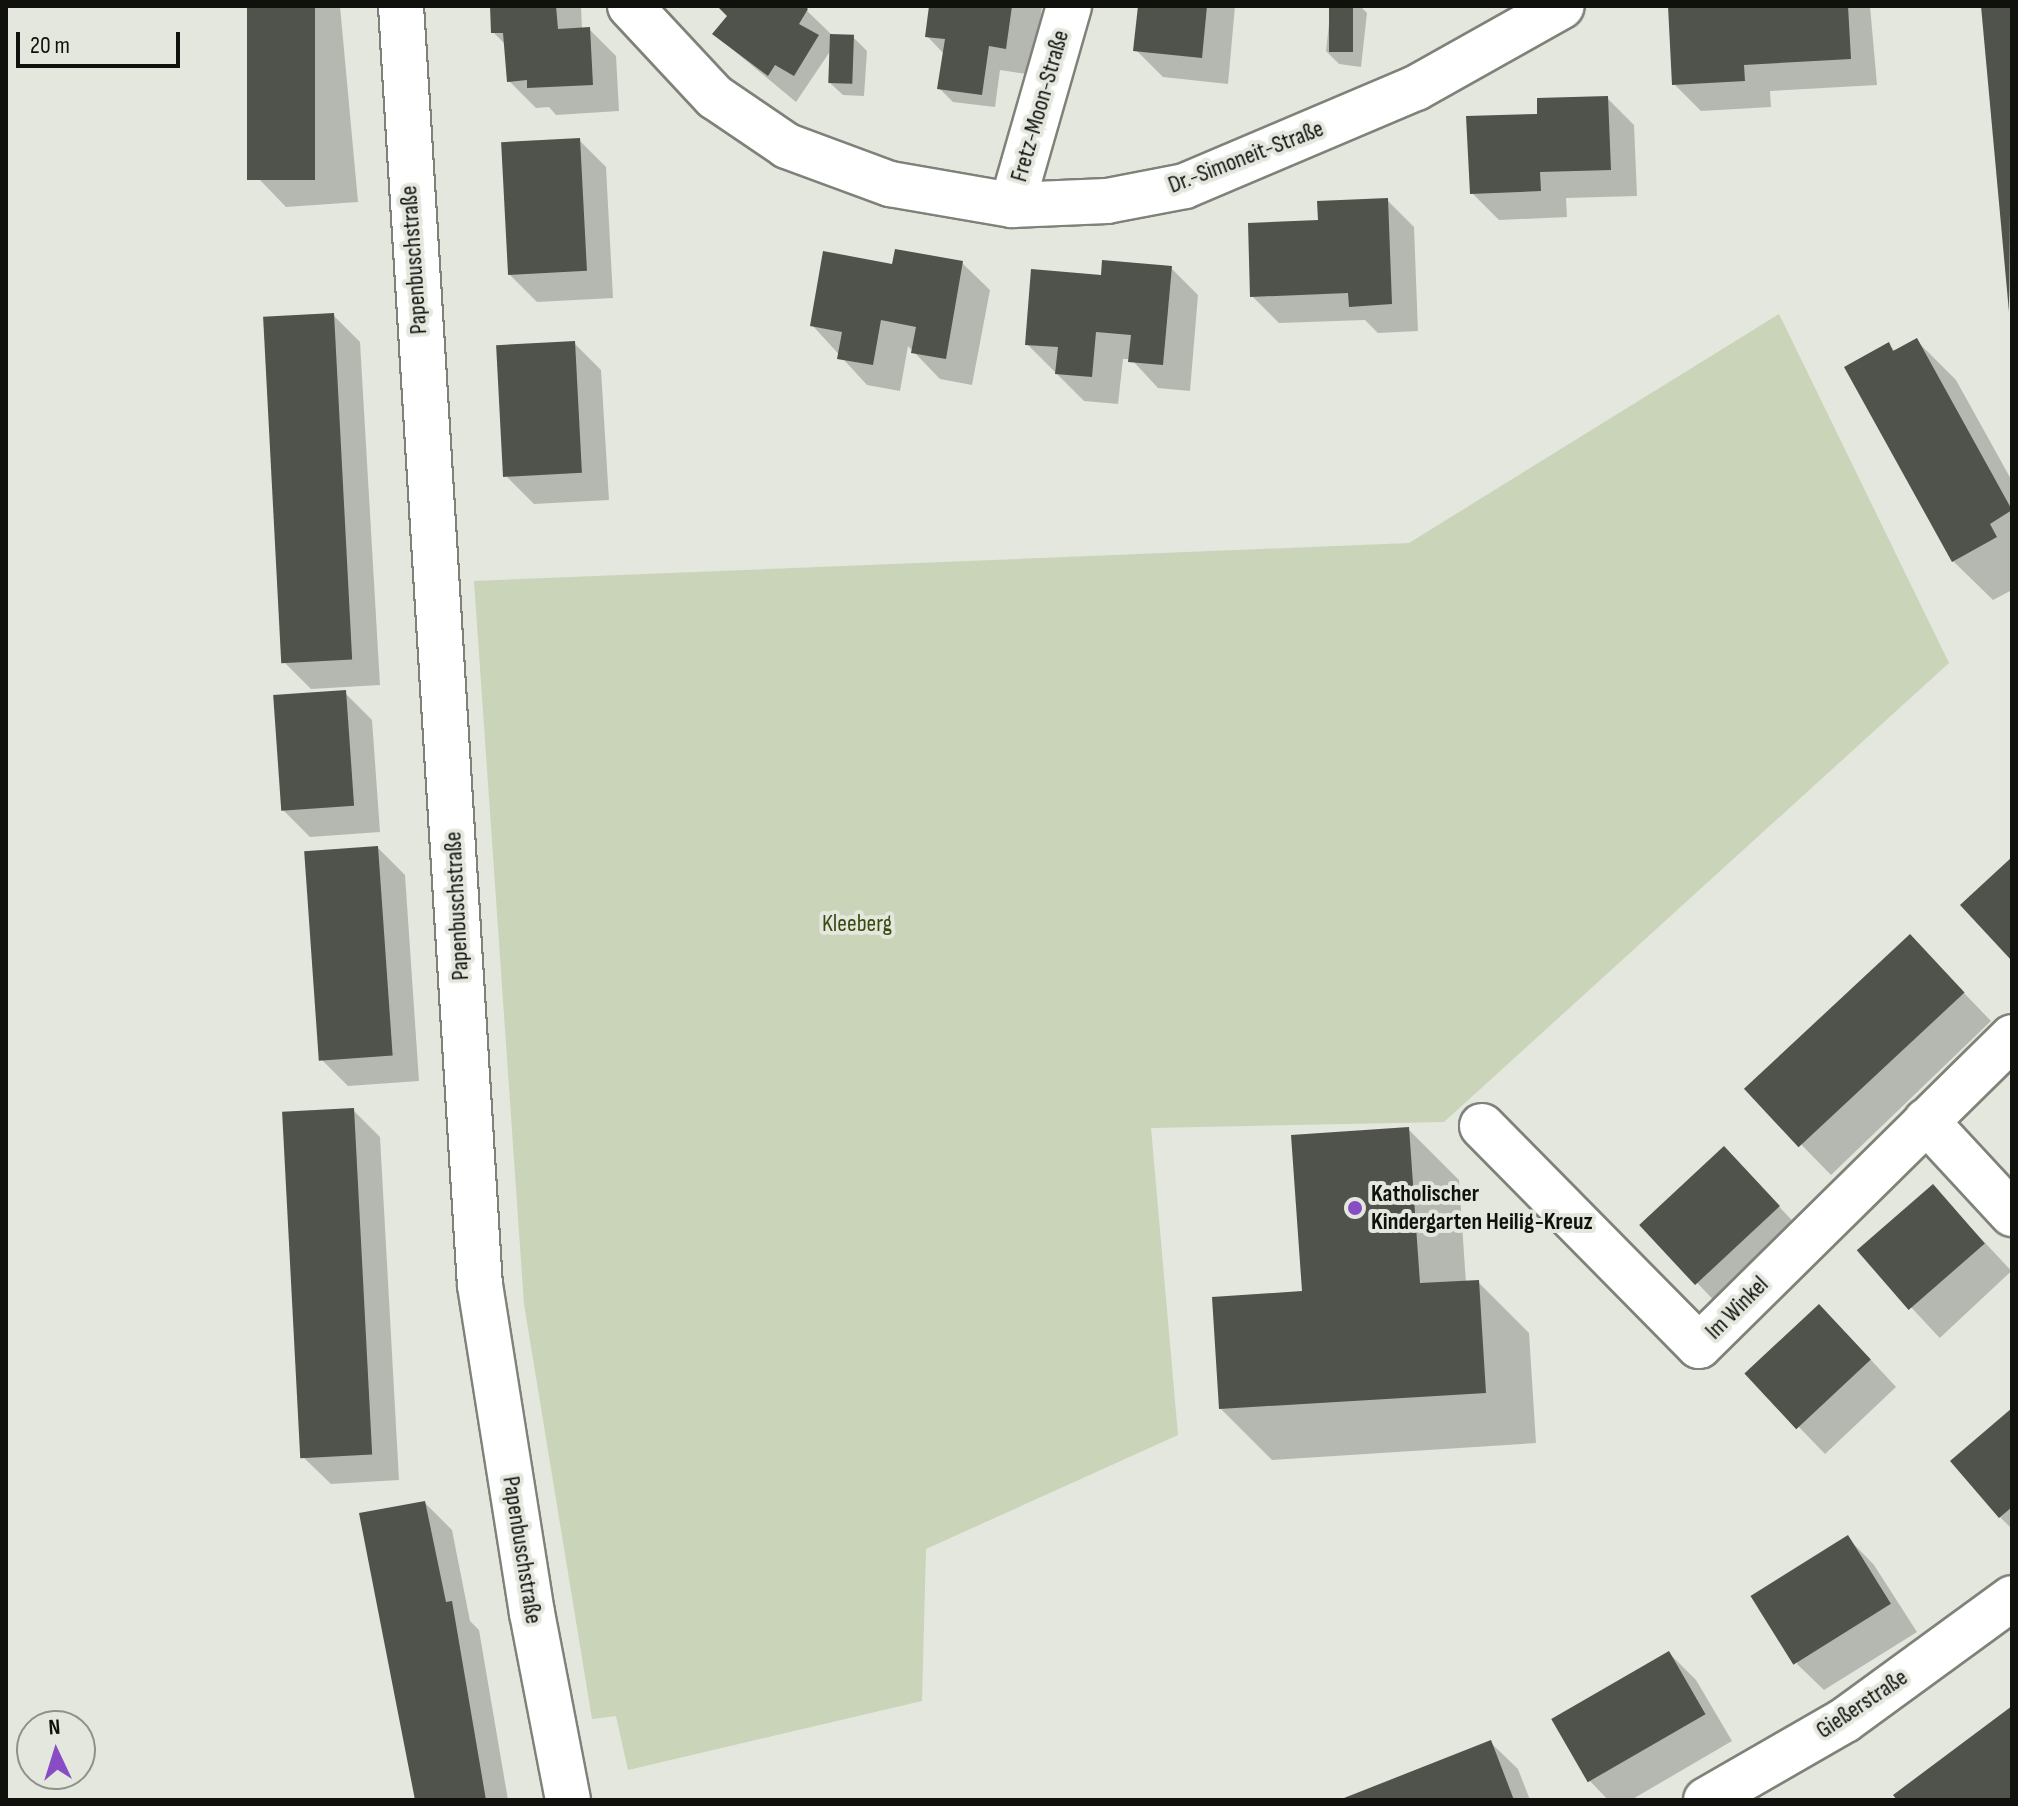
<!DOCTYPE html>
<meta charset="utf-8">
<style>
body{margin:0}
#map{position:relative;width:2018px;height:1806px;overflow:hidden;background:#e3e7dd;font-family:"Sofia Sans Condensed",sans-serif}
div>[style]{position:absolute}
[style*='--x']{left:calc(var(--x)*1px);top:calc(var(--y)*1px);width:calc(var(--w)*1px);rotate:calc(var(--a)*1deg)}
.green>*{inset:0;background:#cad4b8}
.shadow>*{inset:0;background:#0003;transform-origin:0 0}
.building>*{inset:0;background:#50534b;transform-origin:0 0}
.roads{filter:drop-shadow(2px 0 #7f8279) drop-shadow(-2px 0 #7f8279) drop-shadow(0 2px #7f8279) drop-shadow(0 -2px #7f8279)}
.street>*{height:44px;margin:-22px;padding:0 22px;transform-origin:22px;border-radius:22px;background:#fff}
.dots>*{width:22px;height:22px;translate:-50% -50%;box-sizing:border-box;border:4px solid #e3e7dd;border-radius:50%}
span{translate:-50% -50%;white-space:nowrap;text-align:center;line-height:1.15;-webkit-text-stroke:8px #e3e7dd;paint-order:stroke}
.street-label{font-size:24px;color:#10110d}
.park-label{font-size:24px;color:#3a4a0f}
.poi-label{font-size:24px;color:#10110d;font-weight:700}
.left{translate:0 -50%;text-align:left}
.frame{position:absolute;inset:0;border:8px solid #10110d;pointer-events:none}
.north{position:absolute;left:16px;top:1710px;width:80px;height:80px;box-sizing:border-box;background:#e3e7dd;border:2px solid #8f918a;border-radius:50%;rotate:356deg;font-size:22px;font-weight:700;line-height:32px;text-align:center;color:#10110d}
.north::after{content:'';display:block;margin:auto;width:28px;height:36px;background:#884dc4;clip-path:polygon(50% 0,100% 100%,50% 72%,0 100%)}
.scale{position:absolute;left:16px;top:32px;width:164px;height:36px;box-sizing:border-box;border:4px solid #10110d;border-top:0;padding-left:10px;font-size:24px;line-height:28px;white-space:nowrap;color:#10110d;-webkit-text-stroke:6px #e3e7dd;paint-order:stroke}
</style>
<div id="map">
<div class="green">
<div style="clip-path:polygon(1779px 314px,1949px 663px,1444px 1122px,1151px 1128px,1178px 1435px,926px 1549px,922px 1701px,628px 1770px,616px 1716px,592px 1719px,524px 1304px,474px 581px,1409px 543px)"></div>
</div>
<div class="shadow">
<div style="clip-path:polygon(249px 6px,340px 6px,358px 202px,286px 207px,259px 179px)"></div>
<div style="clip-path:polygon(492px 6px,581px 6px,582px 29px,589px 29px,616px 56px,619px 111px,556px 115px,549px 107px,536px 108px,509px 81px,506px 45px,493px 32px)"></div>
<div style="clip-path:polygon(721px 6px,802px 6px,833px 36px,853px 37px,867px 51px,864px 96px,843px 95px,829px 82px,831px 50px,796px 102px,714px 34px,730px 16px)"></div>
<div style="clip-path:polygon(931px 6px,1042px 6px,1033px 75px,1000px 70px,995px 107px,953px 102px,939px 88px,944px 54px,927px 36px)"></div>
<div style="clip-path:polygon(1140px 6px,1235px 6px,1228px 84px,1163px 77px,1136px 50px)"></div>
<div style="clip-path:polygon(1331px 6px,1360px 6px,1367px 13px,1361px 67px,1339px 64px,1326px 51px)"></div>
<div style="clip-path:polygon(1670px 6px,1870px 6px,1877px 85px,1770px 91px,1771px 107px,1701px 111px,1674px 84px)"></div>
<div style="clip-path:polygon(1983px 6px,2012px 6px,2012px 312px,2011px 311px)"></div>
<div style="clip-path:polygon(1607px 98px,1634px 125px,1637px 196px,1566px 198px,1567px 217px,1499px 220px,1472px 193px,1540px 116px)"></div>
<div style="clip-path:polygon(579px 140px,606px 167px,613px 298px,537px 302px,510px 275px)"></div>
<div style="clip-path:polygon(1387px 200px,1414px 227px,1418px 331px,1378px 333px,1365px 320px,1279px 323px,1252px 296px,1320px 222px)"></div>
<div style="clip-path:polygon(962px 263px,990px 290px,972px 385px,940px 379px,908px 346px,900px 391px,867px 385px,812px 325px,893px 266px)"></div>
<div style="clip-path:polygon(1171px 268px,1198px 295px,1190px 391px,1158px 388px,1131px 359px,1123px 359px,1118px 404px,1084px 401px,1027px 344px,1102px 277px)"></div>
<div style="clip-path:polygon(333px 315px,360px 342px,380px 685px,311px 689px,284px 662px)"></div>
<div style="clip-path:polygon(1916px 340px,1956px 380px,2012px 481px,2012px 590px,1993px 600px,1953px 561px,1888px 344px,1896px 352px)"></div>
<div style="clip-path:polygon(574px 343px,601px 370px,609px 500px,534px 504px,507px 477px)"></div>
<div style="clip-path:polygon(345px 693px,372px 720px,380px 832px,310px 837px,283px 810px)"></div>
<div style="clip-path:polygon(378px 848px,405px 875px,419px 1081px,348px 1086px,321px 1059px)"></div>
<div style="clip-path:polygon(1936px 964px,1991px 1021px,1831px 1175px,1750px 1092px)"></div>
<div style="clip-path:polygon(353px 1110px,380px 1137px,399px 1480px,331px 1484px,303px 1457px)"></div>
<div style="clip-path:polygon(1408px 1129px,1459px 1180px,1466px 1283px,1478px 1282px,1529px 1333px,1536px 1443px,1272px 1460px,1221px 1409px,1304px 1292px)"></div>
<div style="clip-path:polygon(1750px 1176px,1805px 1234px,1723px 1310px,1642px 1225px)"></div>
<div style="left:1933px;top:1187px;width:115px;height:98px;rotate:47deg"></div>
<div style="clip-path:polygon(1846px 1333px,1896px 1387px,1825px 1454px,1747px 1373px)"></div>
<div style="clip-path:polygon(2012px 1411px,2012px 1529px,2000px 1517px)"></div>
<div style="clip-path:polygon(425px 1503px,452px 1530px,470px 1621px,479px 1630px,508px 1800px,417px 1800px)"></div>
<div style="clip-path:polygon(1848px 1538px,1874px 1565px,1917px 1632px,1824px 1690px,1797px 1664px)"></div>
<div style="clip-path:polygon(1669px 1653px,1696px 1680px,1732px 1741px,1631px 1800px,1608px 1800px,1590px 1781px,1554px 1719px)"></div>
<div style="clip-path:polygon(1490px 1742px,1518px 1769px,1530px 1800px,1344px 1800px)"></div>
</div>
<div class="building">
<div style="left:247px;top:6px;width:68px;height:174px"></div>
<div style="clip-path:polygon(490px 6px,556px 6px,558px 29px,590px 27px,593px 85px,527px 88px,527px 80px,507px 82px,503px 33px,491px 33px)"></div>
<div style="clip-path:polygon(717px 6px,805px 6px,808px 9px,799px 24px,819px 35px,794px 76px,775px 65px,768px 76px,712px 34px,727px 16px)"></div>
<div style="clip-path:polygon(929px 6px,1012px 6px,1006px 49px,989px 46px,982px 95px,937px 89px,945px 39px,925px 37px)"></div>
<div style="clip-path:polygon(1138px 6px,1207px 6px,1202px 58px,1133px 51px)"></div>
<div style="left:1329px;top:6px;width:24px;height:46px"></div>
<div style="clip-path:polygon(1668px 6px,1848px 6px,1851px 59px,1744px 65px,1745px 81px,1672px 85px)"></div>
<div style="clip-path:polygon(1981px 6px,2012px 6px,2009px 312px)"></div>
<div style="left:830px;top:34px;width:24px;height:49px;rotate:2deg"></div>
<div style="clip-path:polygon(1608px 96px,1611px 170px,1540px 172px,1541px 191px,1470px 194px,1466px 116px,1537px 114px,1537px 98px)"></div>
<div style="left:580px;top:138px;width:133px;height:79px;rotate:87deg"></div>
<div style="clip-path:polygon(1388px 198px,1392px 304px,1349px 307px,1348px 293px,1250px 297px,1248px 223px,1318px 220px,1317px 201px)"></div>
<div style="clip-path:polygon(895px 249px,963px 261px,946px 359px,911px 353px,916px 327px,881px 320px,873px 365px,837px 359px,842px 332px,810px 326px,823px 251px,892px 264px)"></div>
<div style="clip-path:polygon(1102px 260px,1172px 266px,1163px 365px,1128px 362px,1131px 335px,1096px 332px,1092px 377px,1055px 374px,1058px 347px,1025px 345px,1031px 269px,1101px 275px)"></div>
<div style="left:334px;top:313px;width:347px;height:71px;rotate:87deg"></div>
<div style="clip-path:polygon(1917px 338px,2012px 510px,1990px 524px,1997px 537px,1952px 562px,1844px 367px,1889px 342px,1893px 351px)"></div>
<div style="left:575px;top:341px;width:132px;height:79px;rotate:87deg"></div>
<div style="left:346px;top:690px;width:116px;height:73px;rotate:86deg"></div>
<div style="left:378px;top:846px;width:210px;height:74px;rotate:86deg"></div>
<div style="clip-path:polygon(2012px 857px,2012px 961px,1960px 905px)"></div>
<div style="left:1910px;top:934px;width:80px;height:227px;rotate:47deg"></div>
<div style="left:354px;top:1108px;width:347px;height:72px;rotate:87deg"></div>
<div style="clip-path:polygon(1409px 1127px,1420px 1283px,1479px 1280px,1486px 1393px,1219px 1409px,1212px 1297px,1302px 1291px,1291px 1135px)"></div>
<div style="left:1724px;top:1146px;width:82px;height:116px;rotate:47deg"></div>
<div style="left:1933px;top:1184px;width:79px;height:101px;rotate:49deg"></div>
<div style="left:1819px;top:1304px;width:76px;height:102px;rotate:47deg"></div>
<div style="clip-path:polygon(2012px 1408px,2012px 1507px,1999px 1518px,1950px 1461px)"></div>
<div style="clip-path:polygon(425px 1501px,446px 1602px,452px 1601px,486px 1800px,415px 1800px,359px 1513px)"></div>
<div style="left:1848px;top:1535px;width:81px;height:115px;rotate:58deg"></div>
<div style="left:1669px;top:1651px;width:73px;height:136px;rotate:60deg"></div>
<div style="clip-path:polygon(2012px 1706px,2012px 1800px,1897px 1800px,1893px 1795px)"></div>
<div style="clip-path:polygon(1491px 1740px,1514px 1800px,1339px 1800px)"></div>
</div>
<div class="roads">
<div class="street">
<div style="--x:401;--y:6;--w:1281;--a:86.47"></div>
<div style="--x:480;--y:1285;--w:332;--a:81"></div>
<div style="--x:532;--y:1613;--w:190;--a:79.1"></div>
<div style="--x:630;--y:6;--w:125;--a:47"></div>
<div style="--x:715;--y:97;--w:87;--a:34.2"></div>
<div style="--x:787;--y:146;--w:110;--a:20.3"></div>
<div style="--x:890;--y:184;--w:124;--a:9.8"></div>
<div style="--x:1012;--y:205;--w:95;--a:-2.4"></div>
<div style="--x:1107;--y:201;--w:79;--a:-10.9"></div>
<div style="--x:1185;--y:186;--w:251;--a:-23"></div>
<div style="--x:1416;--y:88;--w:167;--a:-29.3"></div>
<div style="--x:1012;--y:205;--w:207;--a:-74"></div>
<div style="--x:1926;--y:1121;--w:127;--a:47.2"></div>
<div style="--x:1482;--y:1126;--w:309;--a:45.4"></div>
<div style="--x:1699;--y:1346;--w:440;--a:-44.6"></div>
<div style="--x:1706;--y:1800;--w:160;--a:-29.9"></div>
<div style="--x:1845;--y:1720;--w:207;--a:-36.1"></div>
</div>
</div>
<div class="dots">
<div style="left:1355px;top:1208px;background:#884dc4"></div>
</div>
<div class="street-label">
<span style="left:1040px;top:106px;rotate:-74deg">Fretz-Moon-Straße</span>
<span style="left:1246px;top:157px;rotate:-21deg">Dr.-Simoneit-Straße</span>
<span style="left:414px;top:260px;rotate:-94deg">Papenbuschstraße</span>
<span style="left:457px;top:906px;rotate:-93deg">Papenbuschstraße</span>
<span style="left:1737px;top:1308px;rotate:-45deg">Im Winkel</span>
<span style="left:522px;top:1550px;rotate:81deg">Papenbuschstraße</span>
<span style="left:1862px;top:1704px;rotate:-34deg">Gießerstraße</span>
</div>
<div class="park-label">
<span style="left:857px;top:924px">Kleeberg</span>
</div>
<div class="poi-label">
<span class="left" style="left:1371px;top:1208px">Katholischer<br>Kindergarten Heilig-Kreuz</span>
</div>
<div class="frame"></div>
<div class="north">N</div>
<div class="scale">20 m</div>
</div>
